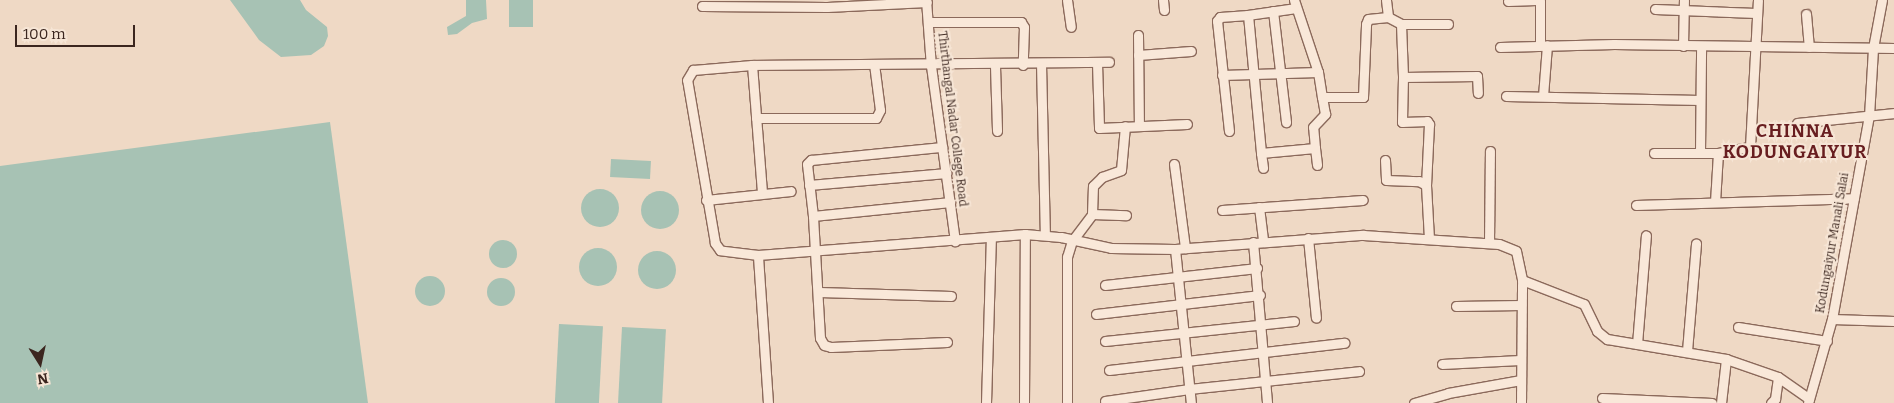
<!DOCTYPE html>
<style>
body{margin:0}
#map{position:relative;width:1894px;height:403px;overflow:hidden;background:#efd9c5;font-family:Bitter,serif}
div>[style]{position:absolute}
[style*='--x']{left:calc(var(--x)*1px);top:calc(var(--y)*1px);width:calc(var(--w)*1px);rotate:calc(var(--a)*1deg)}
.water>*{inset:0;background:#a7c2b4;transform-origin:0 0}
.round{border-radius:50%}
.roads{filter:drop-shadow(1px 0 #8b695b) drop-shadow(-1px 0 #8b695b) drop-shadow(0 1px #8b695b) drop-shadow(0 -1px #8b695b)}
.minor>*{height:9px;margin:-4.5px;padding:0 4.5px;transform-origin:4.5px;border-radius:4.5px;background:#f9e8d9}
span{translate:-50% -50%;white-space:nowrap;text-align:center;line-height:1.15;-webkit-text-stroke:4px #f6e5d5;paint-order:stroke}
.street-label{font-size:12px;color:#3b261f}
.district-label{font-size:18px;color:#681e20;font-weight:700;letter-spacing:1px}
.north{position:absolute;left:15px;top:338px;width:50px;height:50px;-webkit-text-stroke:4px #f6e5d5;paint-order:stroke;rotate:170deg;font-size:14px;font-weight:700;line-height:20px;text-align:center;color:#3b261f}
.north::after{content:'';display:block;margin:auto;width:18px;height:22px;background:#3b261f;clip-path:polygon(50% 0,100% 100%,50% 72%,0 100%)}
.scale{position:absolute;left:15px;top:25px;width:120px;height:22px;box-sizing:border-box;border:2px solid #3b261f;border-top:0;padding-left:6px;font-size:15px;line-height:18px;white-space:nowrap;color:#3b261f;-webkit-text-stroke:4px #f6e5d5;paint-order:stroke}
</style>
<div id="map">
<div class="water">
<div style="clip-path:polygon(230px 0,300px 0,306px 10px,327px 27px,328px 36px,324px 46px,311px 55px,281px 57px,259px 40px)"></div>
<div style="clip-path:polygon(466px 0,486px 0,487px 19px,472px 23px,457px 34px,448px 35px,447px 27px,466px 16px)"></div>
<div style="left:509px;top:0;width:24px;height:27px"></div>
<div style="clip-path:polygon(330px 122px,368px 403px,0 403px,0 166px)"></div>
<div style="left:611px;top:159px;width:40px;height:18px;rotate:3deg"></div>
<div class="round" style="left:581px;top:189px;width:38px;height:38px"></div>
<div class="round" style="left:641px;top:191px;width:38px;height:38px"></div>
<div class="round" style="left:489px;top:240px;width:28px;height:28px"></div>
<div class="round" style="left:579px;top:248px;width:38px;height:38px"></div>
<div class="round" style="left:638px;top:251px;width:38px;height:38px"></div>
<div class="round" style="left:415px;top:276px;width:30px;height:30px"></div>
<div class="round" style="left:487px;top:278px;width:28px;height:28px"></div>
<div style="left:559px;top:324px;width:44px;height:79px;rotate:3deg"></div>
<div style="left:622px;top:327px;width:44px;height:76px;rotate:3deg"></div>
</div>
<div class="roads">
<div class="minor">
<div style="--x:926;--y:0;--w:66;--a:85.7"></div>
<div style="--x:931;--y:66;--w:177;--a:82.2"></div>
<div style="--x:1067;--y:0;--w:27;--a:82"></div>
<div style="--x:1163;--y:0;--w:10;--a:84"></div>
<div style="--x:1294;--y:0;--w:76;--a:71.6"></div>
<div style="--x:1318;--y:72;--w:25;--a:81"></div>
<div style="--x:1322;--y:97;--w:41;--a:0"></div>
<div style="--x:1363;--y:97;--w:73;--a:-87.6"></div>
<div style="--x:1366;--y:24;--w:5;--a:-68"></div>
<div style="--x:1368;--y:19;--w:20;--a:-6"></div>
<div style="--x:1388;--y:17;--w:15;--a:28"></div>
<div style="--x:1401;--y:24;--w:53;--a:87.8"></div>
<div style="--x:1403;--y:77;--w:74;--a:-0.8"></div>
<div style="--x:1477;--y:76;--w:17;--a:87"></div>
<div style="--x:1386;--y:0;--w:17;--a:83"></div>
<div style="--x:1508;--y:1;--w:28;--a:-2"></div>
<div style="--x:702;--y:6;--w:125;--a:0.5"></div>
<div style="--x:827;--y:7;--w:100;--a:-2.9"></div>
<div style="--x:1296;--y:8;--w:49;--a:171.7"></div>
<div style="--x:1248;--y:15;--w:139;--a:84.6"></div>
<div style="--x:1261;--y:153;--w:54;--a:-5.3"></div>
<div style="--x:1315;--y:148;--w:21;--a:-95"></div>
<div style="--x:1313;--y:127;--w:18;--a:-47"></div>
<div style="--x:1325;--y:114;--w:17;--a:-100"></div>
<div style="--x:1655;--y:9;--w:101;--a:2.3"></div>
<div style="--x:1273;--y:11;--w:112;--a:83.3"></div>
<div style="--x:1806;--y:14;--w:33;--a:85"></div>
<div style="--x:928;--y:22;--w:93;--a:0"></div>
<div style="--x:1021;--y:22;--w:6;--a:59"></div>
<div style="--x:1024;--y:27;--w:38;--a:92"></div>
<div style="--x:1401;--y:24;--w:47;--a:0"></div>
<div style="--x:1138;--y:35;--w:90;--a:89.4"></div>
<div style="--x:1540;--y:45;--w:45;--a:-90"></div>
<div style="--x:1683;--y:46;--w:46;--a:-88.8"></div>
<div style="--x:1500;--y:47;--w:114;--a:-1.5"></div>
<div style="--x:1614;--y:44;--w:280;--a:0.8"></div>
<div style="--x:1138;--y:55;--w:53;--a:-4.3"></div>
<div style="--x:1041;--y:63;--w:171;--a:88.7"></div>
<div style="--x:1097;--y:63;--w:65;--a:88.2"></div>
<div style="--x:1099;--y:128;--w:88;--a:-2.6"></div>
<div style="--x:752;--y:65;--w:128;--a:85.5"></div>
<div style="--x:995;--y:66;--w:65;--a:88.2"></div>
<div style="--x:1222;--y:75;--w:96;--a:-1.8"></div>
<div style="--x:1403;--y:77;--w:45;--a:91.3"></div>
<div style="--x:1402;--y:122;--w:25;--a:-2"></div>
<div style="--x:1427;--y:121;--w:4;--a:56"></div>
<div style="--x:1429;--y:124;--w:61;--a:92.8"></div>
<div style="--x:1506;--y:96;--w:194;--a:1.2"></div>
<div style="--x:1543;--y:96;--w:51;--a:-85.5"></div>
<div style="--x:756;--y:118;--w:120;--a:0"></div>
<div style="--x:876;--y:118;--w:9;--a:-63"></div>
<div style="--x:880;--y:110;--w:46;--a:-97.4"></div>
<div style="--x:1797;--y:123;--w:98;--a:-5.9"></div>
<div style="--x:1229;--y:131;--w:111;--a:-96.2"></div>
<div style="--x:1217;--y:21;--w:5;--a:-53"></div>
<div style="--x:1220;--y:17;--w:28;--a:-4"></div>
<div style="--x:1315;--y:148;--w:17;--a:83"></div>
<div style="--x:1700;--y:152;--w:104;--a:-89.4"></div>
<div style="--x:1261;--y:153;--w:15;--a:82"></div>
<div style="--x:1654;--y:153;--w:64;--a:0"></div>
<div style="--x:1718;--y:153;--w:33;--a:-11"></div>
<div style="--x:1750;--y:147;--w:147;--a:-86.9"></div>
<div style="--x:1385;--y:160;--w:20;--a:87"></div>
<div style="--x:1386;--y:180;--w:33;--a:2"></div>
<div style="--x:1419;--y:181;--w:8;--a:30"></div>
<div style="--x:1426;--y:185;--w:53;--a:86.8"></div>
<div style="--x:1174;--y:164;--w:85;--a:82.5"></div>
<div style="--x:809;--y:185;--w:138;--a:-5"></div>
<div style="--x:706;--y:200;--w:85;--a:-6"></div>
<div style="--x:1715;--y:202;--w:49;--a:-86.5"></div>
<div style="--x:1636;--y:205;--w:218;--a:-1.8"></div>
<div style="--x:1259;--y:207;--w:34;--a:83"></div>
<div style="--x:1222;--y:210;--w:141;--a:-4.1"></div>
<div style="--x:1092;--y:214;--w:34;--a:2"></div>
<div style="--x:813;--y:216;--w:52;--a:-96.6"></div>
<div style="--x:807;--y:164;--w:6;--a:-45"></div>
<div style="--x:811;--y:160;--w:132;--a:-5.7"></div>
<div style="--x:1308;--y:238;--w:80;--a:84.3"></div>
<div style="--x:1253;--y:242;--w:162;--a:85"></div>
<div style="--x:1489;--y:243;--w:92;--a:-89.4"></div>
<div style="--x:1175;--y:249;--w:155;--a:84.1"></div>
<div style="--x:758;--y:255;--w:38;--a:-173"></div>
<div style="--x:720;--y:250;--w:9;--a:-126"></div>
<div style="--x:715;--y:243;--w:165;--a:-99.7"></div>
<div style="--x:687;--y:80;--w:12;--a:-59"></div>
<div style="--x:693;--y:70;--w:59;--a:-4.8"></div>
<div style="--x:752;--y:65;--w:357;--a:-0.5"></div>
<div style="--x:1105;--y:285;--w:153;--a:-6.4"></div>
<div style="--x:819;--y:292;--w:132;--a:1.7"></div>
<div style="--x:1456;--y:306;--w:65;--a:-0.9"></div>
<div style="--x:1096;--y:314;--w:165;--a:-6.6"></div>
<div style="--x:1832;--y:319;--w:62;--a:1.8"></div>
<div style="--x:1738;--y:327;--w:90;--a:8.9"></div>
<div style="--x:1105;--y:341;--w:190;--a:-6"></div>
<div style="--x:947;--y:342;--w:116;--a:177.5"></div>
<div style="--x:831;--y:347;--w:7;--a:-164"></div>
<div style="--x:824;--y:345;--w:8;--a:-120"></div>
<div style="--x:820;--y:338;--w:122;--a:-93.3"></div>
<div style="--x:813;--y:216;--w:138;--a:-5.8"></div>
<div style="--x:1637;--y:344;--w:109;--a:-85.3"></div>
<div style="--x:1687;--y:351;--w:108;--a:-85.2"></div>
<div style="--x:1442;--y:364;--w:78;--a:-2.9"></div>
<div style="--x:1109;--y:370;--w:237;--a:-6.6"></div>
<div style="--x:1602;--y:398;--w:110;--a:2.6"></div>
<div style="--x:1105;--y:401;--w:85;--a:-8.1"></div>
<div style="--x:1189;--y:389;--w:171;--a:-6"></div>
<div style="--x:768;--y:403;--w:148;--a:-93.9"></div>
<div style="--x:758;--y:255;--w:268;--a:-4.5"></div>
<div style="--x:1025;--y:234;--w:36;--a:5"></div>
<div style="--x:1061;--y:237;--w:51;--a:12.4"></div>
<div style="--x:1111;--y:248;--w:64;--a:0.9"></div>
<div style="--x:1175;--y:249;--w:189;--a:-4.3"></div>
<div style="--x:1363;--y:235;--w:136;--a:3.8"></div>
<div style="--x:1499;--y:244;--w:18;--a:22"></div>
<div style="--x:1516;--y:251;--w:30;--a:78"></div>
<div style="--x:1522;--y:280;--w:66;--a:21.2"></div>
<div style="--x:1584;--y:304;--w:30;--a:64"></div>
<div style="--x:1597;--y:331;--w:13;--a:39"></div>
<div style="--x:1607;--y:339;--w:121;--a:9.5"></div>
<div style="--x:1726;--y:359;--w:55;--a:19.1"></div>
<div style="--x:1778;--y:377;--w:38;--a:35"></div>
<div style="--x:986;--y:403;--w:166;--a:-88.3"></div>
<div style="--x:1024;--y:403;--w:169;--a:-89.7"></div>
<div style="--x:1067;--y:403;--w:146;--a:-90"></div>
<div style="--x:1067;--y:257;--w:17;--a:-73"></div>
<div style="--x:1072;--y:241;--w:34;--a:-53"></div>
<div style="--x:1092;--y:214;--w:28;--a:-88"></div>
<div style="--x:1093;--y:186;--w:13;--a:-45"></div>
<div style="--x:1102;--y:177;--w:20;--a:-20"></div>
<div style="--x:1121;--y:170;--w:44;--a:-84.8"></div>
<div style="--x:1414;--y:403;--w:35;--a:-16"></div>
<div style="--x:1448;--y:393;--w:74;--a:-10.1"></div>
<div style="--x:1521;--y:403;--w:123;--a:-89.5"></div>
<div style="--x:1721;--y:403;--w:44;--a:-83.5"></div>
<div style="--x:1771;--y:403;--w:6;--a:-45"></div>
<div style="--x:1775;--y:399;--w:22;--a:-82"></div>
<div style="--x:1808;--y:403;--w:87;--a:-74.1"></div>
<div style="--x:1832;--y:319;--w:206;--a:-79.7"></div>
<div style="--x:1869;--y:116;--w:68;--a:-86.6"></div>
<div style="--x:1873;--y:48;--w:49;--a:-79.4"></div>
</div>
</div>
<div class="street-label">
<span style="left:952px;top:119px;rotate:83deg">Thirthangal Nadar College Road</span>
<span style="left:1833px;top:243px;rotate:-80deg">Kodungaiyur Manali Salai</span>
</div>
<div class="district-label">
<span style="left:1795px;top:142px">CHINNA<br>KODUNGAIYUR</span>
</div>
<div class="north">N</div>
<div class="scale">100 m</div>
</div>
